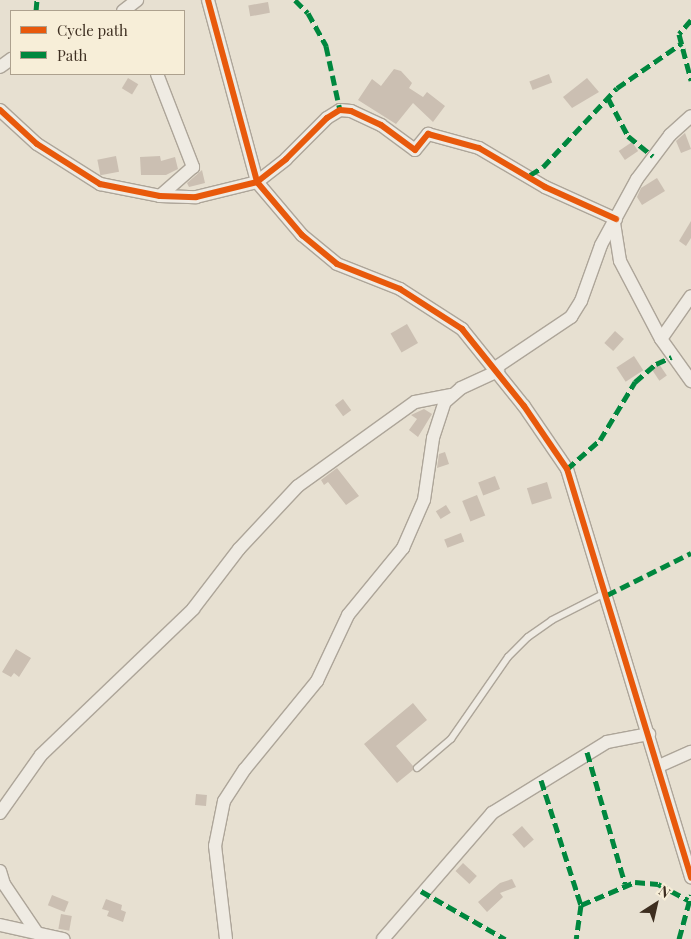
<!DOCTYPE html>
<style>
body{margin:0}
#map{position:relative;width:691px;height:939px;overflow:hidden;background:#e7e0d1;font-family:"Playfair Display",serif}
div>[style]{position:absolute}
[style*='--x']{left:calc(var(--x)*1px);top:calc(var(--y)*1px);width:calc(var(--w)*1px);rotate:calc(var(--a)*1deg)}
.building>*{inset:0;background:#cbbfb2;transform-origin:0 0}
.roads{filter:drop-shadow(1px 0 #ada599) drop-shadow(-1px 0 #ada599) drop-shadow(0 1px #ada599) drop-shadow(0 -1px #ada599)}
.service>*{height:6px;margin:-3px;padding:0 3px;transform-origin:3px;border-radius:3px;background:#efebe3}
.minor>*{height:12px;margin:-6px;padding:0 6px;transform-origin:6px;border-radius:6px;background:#efebe3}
.quiet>*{height:5px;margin-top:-2.5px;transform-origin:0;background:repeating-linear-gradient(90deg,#00873e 0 10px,transparent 0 15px)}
.cycleway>*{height:6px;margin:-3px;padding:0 3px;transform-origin:3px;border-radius:3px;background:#e8590c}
span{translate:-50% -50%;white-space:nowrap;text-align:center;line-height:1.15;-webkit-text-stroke:4.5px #f7eed8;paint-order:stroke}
.legend{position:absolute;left:10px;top:10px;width:175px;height:65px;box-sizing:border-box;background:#f7eed8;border:1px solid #ada18e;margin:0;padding:6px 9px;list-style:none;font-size:15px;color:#3d2e20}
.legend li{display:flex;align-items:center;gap:10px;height:25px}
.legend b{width:25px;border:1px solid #ada18e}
.north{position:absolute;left:631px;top:879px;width:50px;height:50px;-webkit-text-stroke:4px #f7eed8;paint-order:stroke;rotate:35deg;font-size:14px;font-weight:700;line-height:20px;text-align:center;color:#3d2e20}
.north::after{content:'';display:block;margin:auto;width:18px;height:22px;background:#3d2e20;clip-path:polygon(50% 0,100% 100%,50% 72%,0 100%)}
</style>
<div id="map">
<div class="building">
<div style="left:268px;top:2px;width:11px;height:20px;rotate:80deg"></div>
<div style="clip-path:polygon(394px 69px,401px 71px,412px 83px,409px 88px,423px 97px,427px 92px,445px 106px,433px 122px,413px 103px,396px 124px,358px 100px,372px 79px,381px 86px)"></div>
<div style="left:549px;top:74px;width:9px;height:21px;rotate:69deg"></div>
<div style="left:128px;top:78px;width:12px;height:12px;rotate:31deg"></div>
<div style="clip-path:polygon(587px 78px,599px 92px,572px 108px,563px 97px)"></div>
<div style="clip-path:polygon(685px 133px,691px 149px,681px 153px,676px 141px)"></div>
<div style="left:632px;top:142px;width:11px;height:16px;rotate:56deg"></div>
<div style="left:116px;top:156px;width:16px;height:19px;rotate:79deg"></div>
<div style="clip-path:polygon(160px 156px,161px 161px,175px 157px,178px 169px,166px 175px,141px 175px,140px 157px)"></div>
<div style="clip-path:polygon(202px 170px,205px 183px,189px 187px,187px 183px)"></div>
<div style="clip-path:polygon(657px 178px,665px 191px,642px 205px,637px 197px,641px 188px)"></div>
<div style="clip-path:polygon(691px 221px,691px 238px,686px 246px,679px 241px)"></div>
<div style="left:407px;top:324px;width:22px;height:19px;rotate:60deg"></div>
<div style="left:615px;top:331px;width:12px;height:16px;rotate:42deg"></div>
<div style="left:634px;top:356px;width:17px;height:21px;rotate:57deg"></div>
<div style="left:659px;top:364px;width:14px;height:9px;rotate:56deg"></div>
<div style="left:343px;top:399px;width:14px;height:10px;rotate:54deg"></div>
<div style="clip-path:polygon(424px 409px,432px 414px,418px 437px,409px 430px,417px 419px,411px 415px)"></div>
<div style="clip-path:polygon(445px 452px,449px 464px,437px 468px,439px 454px)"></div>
<div style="clip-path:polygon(337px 468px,359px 496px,346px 505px,328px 482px,324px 485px,321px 480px)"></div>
<div style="left:495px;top:476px;width:14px;height:18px;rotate:69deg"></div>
<div style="left:547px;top:482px;width:17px;height:21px;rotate:73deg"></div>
<div style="left:477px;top:495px;width:22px;height:16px;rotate:68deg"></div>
<div style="left:446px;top:505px;width:9px;height:12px;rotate:58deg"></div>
<div style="left:461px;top:533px;width:9px;height:18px;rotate:69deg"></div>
<div style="clip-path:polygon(16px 649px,31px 658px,19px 677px,14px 673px,11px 677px,2px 672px)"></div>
<div style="clip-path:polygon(413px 703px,427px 720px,396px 746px,413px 766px,413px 770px,397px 783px,364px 744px)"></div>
<div style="left:196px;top:794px;width:11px;height:11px;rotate:5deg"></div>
<div style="left:522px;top:826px;width:18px;height:13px;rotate:49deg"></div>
<div style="left:463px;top:863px;width:19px;height:11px;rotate:43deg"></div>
<div style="clip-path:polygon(512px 879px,516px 887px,500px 893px,503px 897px,487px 912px,478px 902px,500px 883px)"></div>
<div style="left:52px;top:895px;width:18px;height:11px;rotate:22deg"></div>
<div style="clip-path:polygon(106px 899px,122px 905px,121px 910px,126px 912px,123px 922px,107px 916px,109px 911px,102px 909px)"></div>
<div style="left:61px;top:914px;width:11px;height:15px;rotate:10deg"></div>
</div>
<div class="roads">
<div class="service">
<div style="--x:417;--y:768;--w:45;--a:-40.5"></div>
<div style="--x:451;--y:739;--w:100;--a:-55.2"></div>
<div style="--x:508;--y:657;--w:28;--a:-45"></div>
<div style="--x:528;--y:637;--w:29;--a:-35"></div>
<div style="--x:552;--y:620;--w:59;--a:-27"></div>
</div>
<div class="minor">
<div style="--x:208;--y:0;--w:188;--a:74.9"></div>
<div style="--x:257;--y:182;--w:70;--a:49.7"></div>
<div style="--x:302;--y:235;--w:45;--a:39.6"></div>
<div style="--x:337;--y:264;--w:68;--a:21.6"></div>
<div style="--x:400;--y:289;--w:74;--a:32.8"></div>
<div style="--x:462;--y:329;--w:99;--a:51.2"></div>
<div style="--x:524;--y:406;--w:76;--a:55.7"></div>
<div style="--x:567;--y:469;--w:427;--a:73.1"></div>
<div style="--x:123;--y:11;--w:18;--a:-38"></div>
<div style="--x:0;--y:67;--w:14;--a:-36"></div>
<div style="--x:157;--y:74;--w:100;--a:68.8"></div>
<div style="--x:193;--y:167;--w:44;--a:138.7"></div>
<div style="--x:0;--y:110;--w:50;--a:42.6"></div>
<div style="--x:37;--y:144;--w:75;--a:32.4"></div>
<div style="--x:100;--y:184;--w:61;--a:11.3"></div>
<div style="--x:160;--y:196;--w:36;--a:2"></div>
<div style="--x:196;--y:197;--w:63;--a:-13.8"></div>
<div style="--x:257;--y:182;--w:37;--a:-38"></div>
<div style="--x:286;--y:159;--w:58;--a:-45"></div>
<div style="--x:327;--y:118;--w:15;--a:-32"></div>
<div style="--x:340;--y:110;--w:11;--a:5"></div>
<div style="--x:351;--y:111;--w:33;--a:25"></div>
<div style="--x:381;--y:125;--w:42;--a:36.3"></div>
<div style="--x:415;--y:150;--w:21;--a:-51"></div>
<div style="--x:428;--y:134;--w:53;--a:15.4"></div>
<div style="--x:479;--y:148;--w:77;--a:30.6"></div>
<div style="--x:545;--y:187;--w:78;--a:24.3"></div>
<div style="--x:614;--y:223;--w:38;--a:81"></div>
<div style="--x:620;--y:261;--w:88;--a:62.3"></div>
<div style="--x:661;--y:339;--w:52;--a:54.5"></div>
<div style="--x:661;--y:339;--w:52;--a:-55.1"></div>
<div style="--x:495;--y:368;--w:92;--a:-33.9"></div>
<div style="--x:571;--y:317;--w:19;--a:-58"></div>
<div style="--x:581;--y:301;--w:59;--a:-70.3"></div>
<div style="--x:601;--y:245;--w:75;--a:-61.4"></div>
<div style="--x:637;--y:179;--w:55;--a:-53.1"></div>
<div style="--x:670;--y:135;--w:28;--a:-42"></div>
<div style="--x:659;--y:766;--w:35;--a:-24"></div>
<div style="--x:0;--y:813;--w:71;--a:-54.7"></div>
<div style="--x:41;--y:755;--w:211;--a:-43.8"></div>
<div style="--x:193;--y:609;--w:76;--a:-52.5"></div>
<div style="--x:239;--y:549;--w:86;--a:-46.9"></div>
<div style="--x:298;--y:486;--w:144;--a:-35.7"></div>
<div style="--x:415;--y:402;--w:37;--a:-11"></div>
<div style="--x:0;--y:871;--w:14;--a:73"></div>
<div style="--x:4;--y:884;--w:59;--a:56"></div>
<div style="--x:0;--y:925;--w:65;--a:12.5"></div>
<div style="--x:226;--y:939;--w:94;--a:-96.7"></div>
<div style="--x:215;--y:846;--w:46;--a:-78.7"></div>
<div style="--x:224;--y:801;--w:38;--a:-57"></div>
<div style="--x:245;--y:769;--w:114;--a:-50.7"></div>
<div style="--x:317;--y:681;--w:73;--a:-64.8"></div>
<div style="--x:348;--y:615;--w:87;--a:-50.6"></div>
<div style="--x:403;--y:548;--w:52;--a:-66.4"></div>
<div style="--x:424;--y:500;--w:63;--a:-81.7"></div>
<div style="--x:433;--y:438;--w:38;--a:-72"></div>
<div style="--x:445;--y:402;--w:21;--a:-41"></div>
<div style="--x:461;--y:388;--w:41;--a:-24.7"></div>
<div style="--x:383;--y:939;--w:167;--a:-49.1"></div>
<div style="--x:492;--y:813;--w:135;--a:-31.7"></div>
<div style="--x:607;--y:742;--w:43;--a:-10.8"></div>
</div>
</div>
<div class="quiet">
<div style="--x:295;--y:0;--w:18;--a:45"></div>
<div style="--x:308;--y:13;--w:38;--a:61"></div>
<div style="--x:326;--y:46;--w:66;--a:77.7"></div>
<div style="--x:36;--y:11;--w:11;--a:-85"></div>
<div style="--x:691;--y:20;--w:18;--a:131"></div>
<div style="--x:679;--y:34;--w:48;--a:75.4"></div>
<div style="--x:608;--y:98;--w:43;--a:62.2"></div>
<div style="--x:628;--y:136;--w:32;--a:39"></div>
<div style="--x:530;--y:175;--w:15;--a:-32"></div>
<div style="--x:543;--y:167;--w:108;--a:-46.9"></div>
<div style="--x:617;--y:88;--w:79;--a:-34.7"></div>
<div style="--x:567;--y:469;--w:44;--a:-41.3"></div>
<div style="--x:600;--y:440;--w:68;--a:-58.9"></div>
<div style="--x:635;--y:382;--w:28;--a:-41"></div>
<div style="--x:656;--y:364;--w:17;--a:-24"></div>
<div style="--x:607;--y:595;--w:94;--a:-26.6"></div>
<div style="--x:587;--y:752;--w:137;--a:73.9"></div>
<div style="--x:541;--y:780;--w:131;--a:72.3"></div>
<div style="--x:581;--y:905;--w:34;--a:98"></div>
<div style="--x:421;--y:891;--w:97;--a:29.7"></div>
<div style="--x:581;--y:905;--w:59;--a:-23.1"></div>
<div style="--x:635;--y:882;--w:23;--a:5"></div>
<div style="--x:658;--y:884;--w:34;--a:28"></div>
<div style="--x:679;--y:939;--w:46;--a:-74.7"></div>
</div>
<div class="cycleway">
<div style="--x:208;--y:0;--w:188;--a:74.9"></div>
<div style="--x:257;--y:182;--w:70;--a:49.7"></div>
<div style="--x:302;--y:235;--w:45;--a:39.6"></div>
<div style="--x:337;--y:264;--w:68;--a:21.6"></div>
<div style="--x:400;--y:289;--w:74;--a:32.8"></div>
<div style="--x:462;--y:329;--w:99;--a:51.2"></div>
<div style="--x:524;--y:406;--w:76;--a:55.7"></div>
<div style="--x:567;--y:469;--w:427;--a:73.1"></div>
<div style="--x:0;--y:110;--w:50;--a:42.6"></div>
<div style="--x:37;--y:144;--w:75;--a:32.4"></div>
<div style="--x:100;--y:184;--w:61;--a:11.3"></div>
<div style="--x:160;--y:196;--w:36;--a:2"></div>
<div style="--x:196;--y:197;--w:63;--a:-13.8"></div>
<div style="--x:257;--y:182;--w:37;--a:-38"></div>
<div style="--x:286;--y:159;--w:58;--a:-45"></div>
<div style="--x:327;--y:118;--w:15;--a:-32"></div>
<div style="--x:340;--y:110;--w:11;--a:5"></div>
<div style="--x:351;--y:111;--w:33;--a:25"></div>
<div style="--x:381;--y:125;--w:42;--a:36.3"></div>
<div style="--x:415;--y:150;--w:21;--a:-51"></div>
<div style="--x:428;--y:134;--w:53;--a:15.4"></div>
<div style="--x:479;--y:148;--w:77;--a:30.6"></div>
<div style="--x:545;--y:187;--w:78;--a:24.3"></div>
</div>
<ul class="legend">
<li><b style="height:6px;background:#e8590c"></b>Cycle path</li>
<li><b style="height:6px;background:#00873e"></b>Path</li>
</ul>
<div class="north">N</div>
</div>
